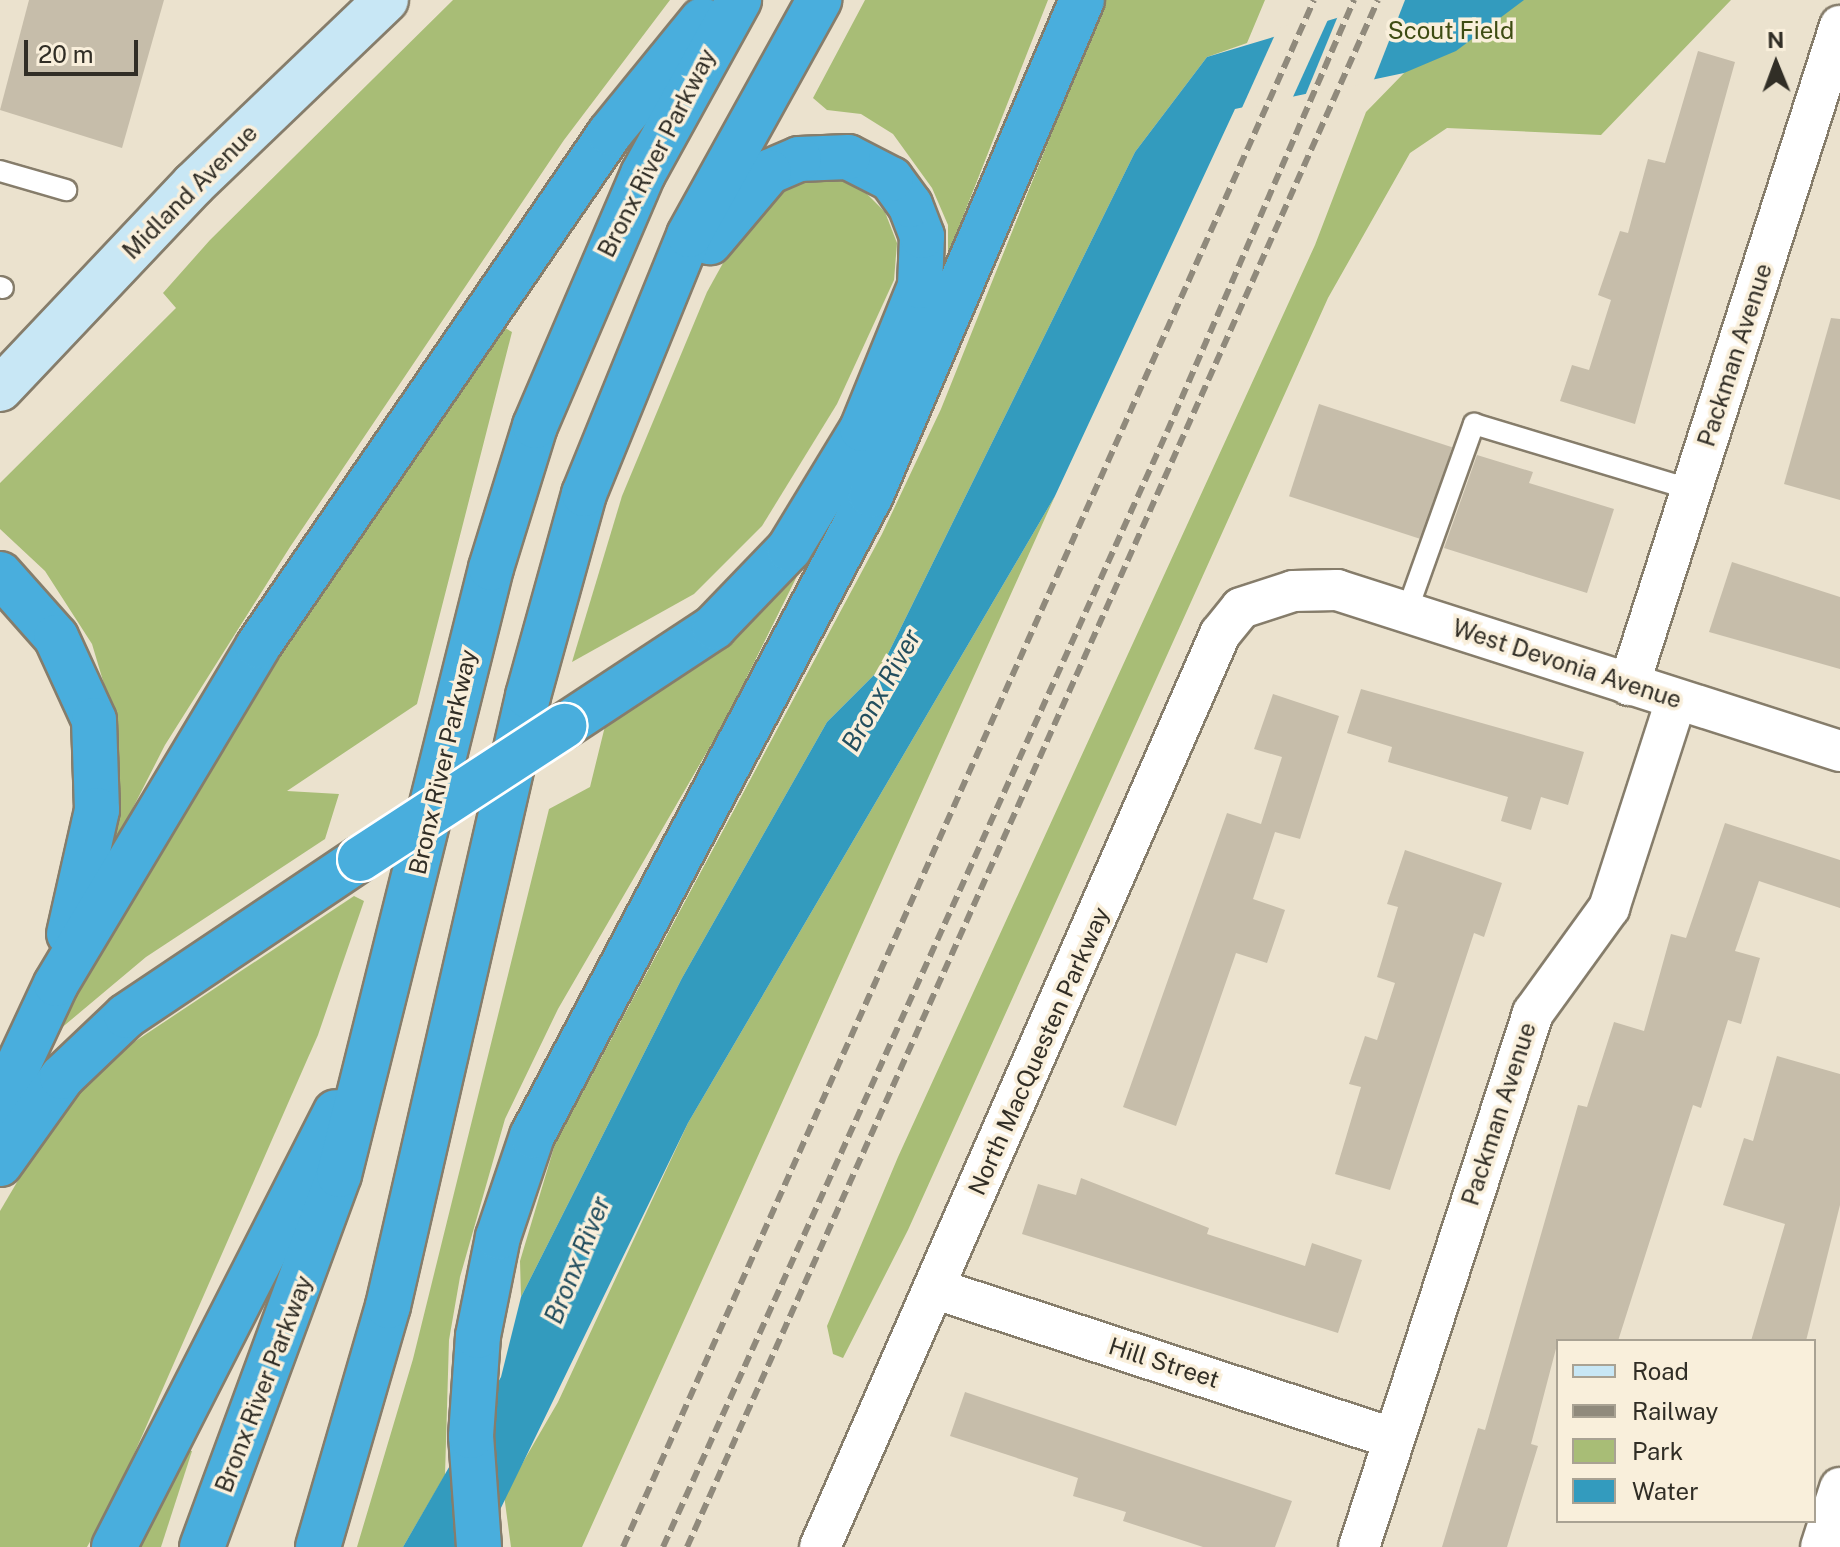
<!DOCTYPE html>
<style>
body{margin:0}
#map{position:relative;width:1840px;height:1547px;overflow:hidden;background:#ebe2ce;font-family:"Public Sans",sans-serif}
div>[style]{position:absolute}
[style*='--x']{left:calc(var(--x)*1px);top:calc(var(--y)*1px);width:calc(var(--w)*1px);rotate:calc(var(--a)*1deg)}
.green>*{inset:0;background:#a8bd76}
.water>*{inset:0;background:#339bbe}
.pier>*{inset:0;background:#ebe2ce}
.building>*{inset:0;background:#c6bdaa;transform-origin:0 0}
.roads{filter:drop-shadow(2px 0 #867d6b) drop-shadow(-2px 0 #867d6b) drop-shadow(0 2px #867d6b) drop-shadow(0 -2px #867d6b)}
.lane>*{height:20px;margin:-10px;padding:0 10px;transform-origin:10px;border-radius:10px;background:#fff}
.street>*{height:40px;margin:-20px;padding:0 20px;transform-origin:20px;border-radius:20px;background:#fff}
.secondary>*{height:44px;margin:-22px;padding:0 22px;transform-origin:22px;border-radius:22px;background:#c8e7f5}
.highway>*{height:44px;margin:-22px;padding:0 22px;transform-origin:22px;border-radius:22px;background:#49aedd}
.rail>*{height:6px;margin-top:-3px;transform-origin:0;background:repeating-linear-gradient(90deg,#908a7c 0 12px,transparent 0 18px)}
.bridges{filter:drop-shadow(2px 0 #fff) drop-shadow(-2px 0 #fff) drop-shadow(0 2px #fff) drop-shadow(0 -2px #fff)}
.highway-bridge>*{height:44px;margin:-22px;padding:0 22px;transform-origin:22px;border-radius:22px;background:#49aedd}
span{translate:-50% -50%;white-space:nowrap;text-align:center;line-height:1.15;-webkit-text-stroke:7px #f9efdb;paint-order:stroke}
.park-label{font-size:24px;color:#3e4c13}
.street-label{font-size:24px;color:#312e26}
.water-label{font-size:26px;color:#234e5e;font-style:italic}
.legend{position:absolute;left:1556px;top:1339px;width:260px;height:184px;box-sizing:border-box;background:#f9efdb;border:2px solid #a9a293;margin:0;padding:10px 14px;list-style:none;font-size:24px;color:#312e26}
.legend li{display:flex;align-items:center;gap:16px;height:40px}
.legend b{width:40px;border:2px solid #a9a293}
.north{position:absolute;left:1736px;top:24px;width:80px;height:80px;-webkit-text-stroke:6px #f9efdb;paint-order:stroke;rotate:359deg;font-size:22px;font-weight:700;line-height:32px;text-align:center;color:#312e26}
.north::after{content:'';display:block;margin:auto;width:28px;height:36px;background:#312e26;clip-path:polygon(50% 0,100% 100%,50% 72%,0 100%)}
.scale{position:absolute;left:24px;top:40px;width:114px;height:36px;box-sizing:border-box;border:4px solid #312e26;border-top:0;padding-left:10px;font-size:24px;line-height:28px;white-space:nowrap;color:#312e26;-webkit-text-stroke:6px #f9efdb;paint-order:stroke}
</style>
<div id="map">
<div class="green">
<div style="clip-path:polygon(453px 0,670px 0,564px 140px,290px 547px,165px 745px,114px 845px,106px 842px,119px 764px,115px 721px,92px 644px,45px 571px,0 529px,0 483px,176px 308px,163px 293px,210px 240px)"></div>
<div style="clip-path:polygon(865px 0,1048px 0,948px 255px,948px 225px,932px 188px,893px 134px,861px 114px,827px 110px,813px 98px)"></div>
<div style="clip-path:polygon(1105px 0,1265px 0,1247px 43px,1207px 57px,1135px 152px,881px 668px,827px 722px,682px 978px,521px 1297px,520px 1261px,555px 1144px,882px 534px,941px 409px)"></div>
<div style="clip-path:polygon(1429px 0,1731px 0,1601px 135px,1447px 128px,1410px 153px,1328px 298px,908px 1230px,843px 1358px,833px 1354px,827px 1326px,898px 1157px,1315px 245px,1366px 112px,1405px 72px)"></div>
<div style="clip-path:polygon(805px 179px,840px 180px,864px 191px,885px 212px,897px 243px,894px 280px,837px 404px,762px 526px,694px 594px,572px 662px,622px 496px,707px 292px,749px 216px,773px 194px)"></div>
<div style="clip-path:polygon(498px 324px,512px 332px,417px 704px,287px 791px,339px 794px,325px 839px,146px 957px,53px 1035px,257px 682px)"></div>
<div style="clip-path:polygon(1055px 496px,582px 1547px,511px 1547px,504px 1495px,558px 1402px,688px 1123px)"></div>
<div style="clip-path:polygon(807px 556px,726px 719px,558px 1009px,505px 1119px,460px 1277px,449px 1340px,445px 1475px,403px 1547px,357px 1547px,413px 1359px,549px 809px,590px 787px,607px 718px)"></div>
<div style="clip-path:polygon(354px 896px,364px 901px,318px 1035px,113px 1502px,87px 1547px,0 1547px,0 1211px,56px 1116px,110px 1058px)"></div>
<div style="clip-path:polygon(182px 1449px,192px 1451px,161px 1547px,130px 1547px)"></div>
</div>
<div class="water">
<div style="clip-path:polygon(1397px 0,1524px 0,1456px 51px,1404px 73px,1235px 109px,1055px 496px,688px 1123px,482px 1547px,403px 1547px,501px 1377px,521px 1297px,682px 978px,827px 722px,881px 668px,1135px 152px,1207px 57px)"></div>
</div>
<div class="pier">
<div style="clip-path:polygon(1381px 0,1405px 0,1373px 82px,1305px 96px,1340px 11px)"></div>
<div style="clip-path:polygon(1331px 13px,1292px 99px,1241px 110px,1278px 28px)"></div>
</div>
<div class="building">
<div style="clip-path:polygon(29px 0,164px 0,122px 148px,0 110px)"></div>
<div style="clip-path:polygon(1698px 51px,1735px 62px,1635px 424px,1560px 401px,1572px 365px,1589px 370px,1611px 300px,1598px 295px,1620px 231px,1628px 233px,1648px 159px,1665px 163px)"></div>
<div style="clip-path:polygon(1831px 318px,1840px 319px,1840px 500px,1784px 484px)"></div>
<div style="left:1319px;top:404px;width:140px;height:97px;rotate:18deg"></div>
<div style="clip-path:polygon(1477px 455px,1533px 472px,1529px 483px,1614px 509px,1587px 593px,1444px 548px)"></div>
<div style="clip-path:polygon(1732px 562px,1840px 597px,1840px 669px,1709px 632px)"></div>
<div style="clip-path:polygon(1361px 689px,1584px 752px,1568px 805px,1541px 797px,1531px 830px,1501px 821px,1508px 797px,1388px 762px,1392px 747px,1347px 733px)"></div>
<div style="clip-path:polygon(1273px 694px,1339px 716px,1300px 839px,1275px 832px,1253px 899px,1285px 910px,1267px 963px,1236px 953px,1176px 1126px,1123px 1107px,1227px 813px,1261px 824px,1282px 757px,1254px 749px)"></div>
<div style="clip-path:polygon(1725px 823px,1840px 860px,1840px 908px,1759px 881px,1735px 951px,1760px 958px,1741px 1024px,1728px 1020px,1701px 1108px,1693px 1105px,1618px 1341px,1558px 1341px,1531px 1444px,1538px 1446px,1507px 1547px,1442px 1547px,1478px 1428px,1485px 1430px,1578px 1105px,1587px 1107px,1614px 1022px,1644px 1031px,1671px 934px,1686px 938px)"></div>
<div style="clip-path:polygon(1405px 850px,1502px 883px,1484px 937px,1474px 933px,1390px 1190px,1335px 1174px,1361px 1087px,1349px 1084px,1365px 1036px,1377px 1040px,1395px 983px,1377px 977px,1398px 907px,1387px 904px)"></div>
<div style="clip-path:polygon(1777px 1056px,1840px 1074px,1840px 1205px,1806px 1341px,1751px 1341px,1785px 1224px,1723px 1205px,1744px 1138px,1753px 1141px)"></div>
<div style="clip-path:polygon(1081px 1178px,1209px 1228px,1207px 1234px,1305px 1266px,1312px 1243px,1362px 1260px,1338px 1333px,1022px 1234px,1038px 1184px,1076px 1195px)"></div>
<div style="clip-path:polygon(965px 1392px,1292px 1501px,1275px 1547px,1203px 1547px,1123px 1521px,1126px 1512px,1073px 1496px,1078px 1478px,950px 1436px)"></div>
</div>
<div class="roads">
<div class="lane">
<div style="--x:0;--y:171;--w:69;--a:16.1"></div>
<div style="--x:0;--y:287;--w:3;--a:18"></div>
<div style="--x:1407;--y:611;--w:199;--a:-70.3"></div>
<div style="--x:1474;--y:424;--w:228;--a:16.8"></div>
</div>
<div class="street">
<div style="--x:1629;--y:685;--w:692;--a:-72.25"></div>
<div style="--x:936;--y:1289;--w:480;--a:18.1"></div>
<div style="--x:820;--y:1547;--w:997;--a:-66.34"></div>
<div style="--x:1220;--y:634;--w:33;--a:-51"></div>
<div style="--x:1241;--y:608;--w:55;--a:-18.1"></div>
<div style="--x:1293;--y:591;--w:44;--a:-1.3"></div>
<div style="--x:1337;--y:590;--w:528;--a:17.75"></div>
<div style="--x:1359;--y:1547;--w:562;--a:-71.95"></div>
<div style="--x:1533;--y:1013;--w:130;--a:-54.1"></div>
<div style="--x:1609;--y:908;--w:219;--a:-72.1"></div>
<div style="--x:1821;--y:1547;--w:62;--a:-72.1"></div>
</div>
<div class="secondary">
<div style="--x:0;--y:389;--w:282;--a:-46.6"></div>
<div style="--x:194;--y:184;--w:266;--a:-43.8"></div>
</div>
<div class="highway">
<div style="--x:0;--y:574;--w:84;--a:48.4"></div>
<div style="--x:56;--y:637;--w:91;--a:65.4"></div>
<div style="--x:94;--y:720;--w:90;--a:88.1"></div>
<div style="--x:97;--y:810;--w:127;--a:102.7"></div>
<div style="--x:564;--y:726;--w:180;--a:-33.4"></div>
<div style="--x:714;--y:627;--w:108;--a:-46.1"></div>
<div style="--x:789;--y:549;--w:140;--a:-58.7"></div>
<div style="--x:862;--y:429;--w:154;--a:-67.9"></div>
<div style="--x:920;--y:286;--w:50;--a:-87.7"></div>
<div style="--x:922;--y:236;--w:33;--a:-111"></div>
<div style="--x:910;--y:205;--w:32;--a:-126"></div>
<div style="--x:891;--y:179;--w:48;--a:-152.9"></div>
<div style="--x:848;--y:157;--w:49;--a:177.7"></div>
<div style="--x:799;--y:159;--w:33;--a:157"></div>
<div style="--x:769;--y:172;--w:92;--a:130.1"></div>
<div style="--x:0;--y:1104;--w:132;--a:-65"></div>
<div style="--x:56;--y:984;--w:394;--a:-59.1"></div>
<div style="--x:258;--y:646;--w:622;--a:-55.54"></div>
<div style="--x:610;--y:133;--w:146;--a:-50.8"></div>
<div style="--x:0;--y:1164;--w:107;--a:-54.5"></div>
<div style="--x:62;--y:1077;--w:88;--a:-43.6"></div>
<div style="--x:126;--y:1016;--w:282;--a:-33.9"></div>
<div style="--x:114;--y:1547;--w:488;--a:-63"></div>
<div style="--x:202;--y:1547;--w:396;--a:-69.8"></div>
<div style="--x:339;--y:1175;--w:626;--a:-75.94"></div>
<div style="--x:491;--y:568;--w:149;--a:-72.8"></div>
<div style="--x:535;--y:426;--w:274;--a:-66.8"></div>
<div style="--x:643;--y:174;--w:199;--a:-61.1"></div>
<div style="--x:318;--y:1547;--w:251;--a:-73.8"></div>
<div style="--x:388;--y:1306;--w:626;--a:-77.07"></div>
<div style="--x:528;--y:696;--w:210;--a:-74.5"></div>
<div style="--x:584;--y:494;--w:279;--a:-67.9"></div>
<div style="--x:689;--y:235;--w:269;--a:-61"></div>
<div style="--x:479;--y:1547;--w:111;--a:-94.1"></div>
<div style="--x:471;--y:1436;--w:100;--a:-86"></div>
<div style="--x:478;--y:1336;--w:101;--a:-78.6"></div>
<div style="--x:498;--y:1237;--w:107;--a:-71.4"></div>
<div style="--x:532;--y:1136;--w:725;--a:-62.13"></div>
<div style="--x:871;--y:495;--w:538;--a:-66.91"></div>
</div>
</div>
<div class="rail">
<div style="--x:623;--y:1547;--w:1694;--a:-65.93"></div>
<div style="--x:663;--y:1547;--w:1224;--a:-65.68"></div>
<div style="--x:1167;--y:432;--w:471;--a:-66.6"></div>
<div style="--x:687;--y:1547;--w:1694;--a:-65.93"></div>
</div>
<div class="bridges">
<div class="highway-bridge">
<div style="--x:360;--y:859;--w:244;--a:-33.1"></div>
</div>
</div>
<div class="park-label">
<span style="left:1451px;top:31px">Scout Field</span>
</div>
<div class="street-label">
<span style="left:657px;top:153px;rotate:-63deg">Bronx River Parkway</span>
<span style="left:190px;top:192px;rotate:-45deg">Midland Avenue</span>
<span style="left:1735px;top:355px;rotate:-72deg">Packman Avenue</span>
<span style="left:1567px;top:664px;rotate:18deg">West Devonia Avenue</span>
<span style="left:443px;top:762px;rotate:-77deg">Bronx River Parkway</span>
<span style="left:1039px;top:1051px;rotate:-66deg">North MacQuesten Parkway</span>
<span style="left:1499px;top:1114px;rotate:-72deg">Packman Avenue</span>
<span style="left:1164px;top:1363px;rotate:18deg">Hill Street</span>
<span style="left:264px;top:1384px;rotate:-69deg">Bronx River Parkway</span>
</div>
<div class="water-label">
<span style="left:881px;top:690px;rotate:-61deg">Bronx River</span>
<span style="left:577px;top:1260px;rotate:-68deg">Bronx River</span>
</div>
<ul class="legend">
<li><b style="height:10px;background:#c8e7f5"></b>Road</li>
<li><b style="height:10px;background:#908a7c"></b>Railway</li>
<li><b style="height:22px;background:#a8bd76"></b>Park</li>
<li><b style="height:22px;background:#339bbe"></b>Water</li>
</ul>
<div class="north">N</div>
<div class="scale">20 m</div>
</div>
